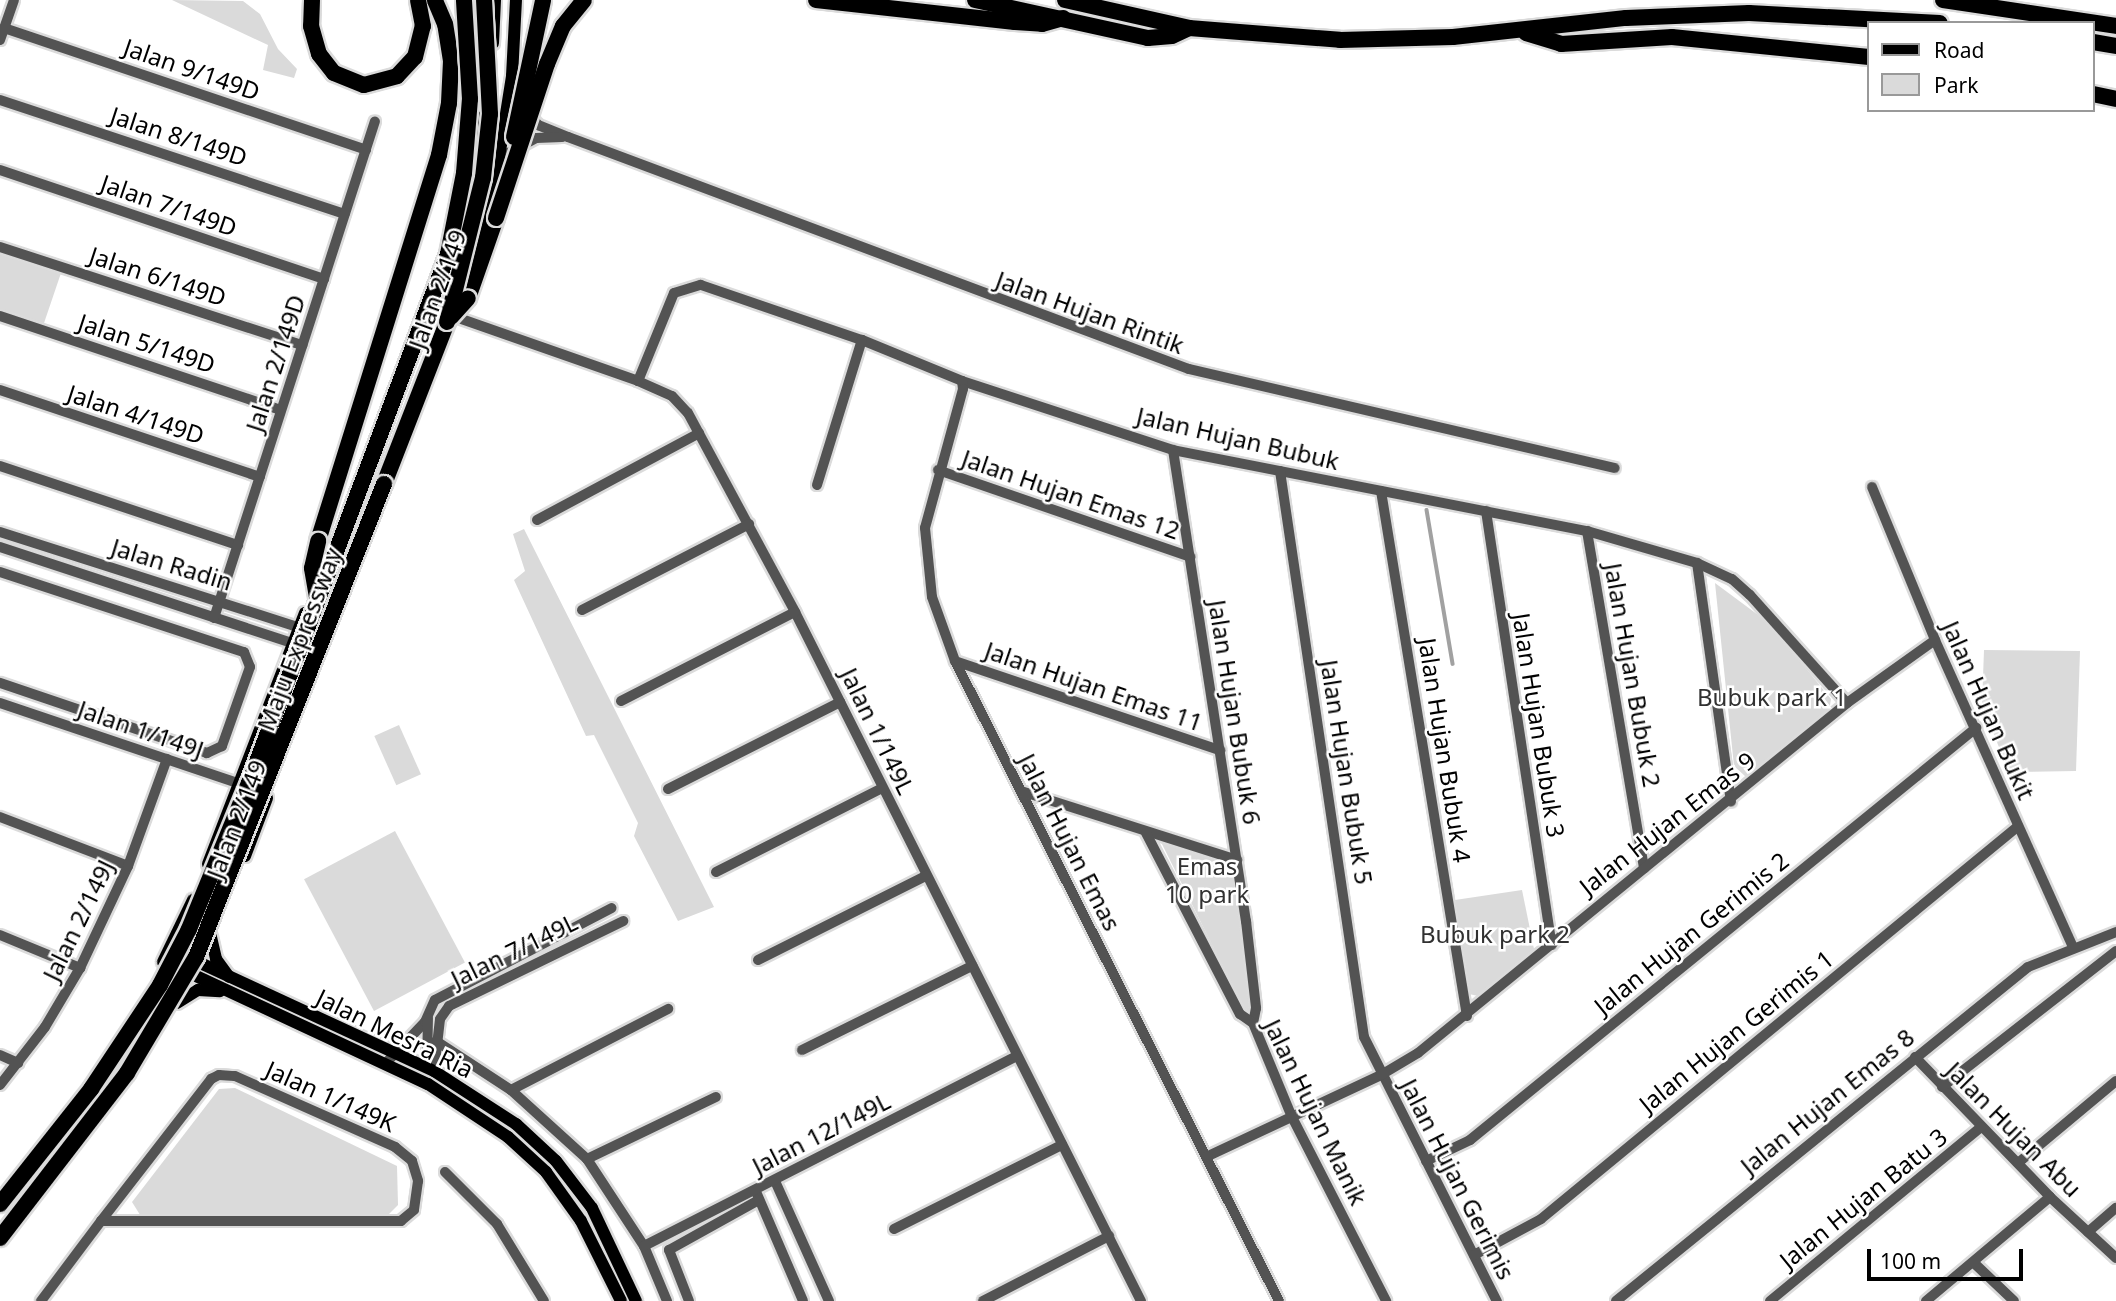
<!DOCTYPE html>
<style>
body{margin:0}
#map{position:relative;width:2116px;height:1301px;overflow:hidden;background:#fff;font-family:"Noto Sans",sans-serif}
div>[style]{position:absolute}
[style*='--x']{left:calc(var(--x)*1px);top:calc(var(--y)*1px);width:calc(var(--w)*1px);rotate:calc(var(--a)*1deg)}
.green>*{inset:0;background:#dadada;transform-origin:0 0}
.stream>*{height:3.5px;margin:-1.75px;padding:0 1.75px;transform-origin:1.75px;border-radius:1.75px;background:#a1a1a1}
.roads{filter:drop-shadow(2px 0 #dbdbdb) drop-shadow(-2px 0 #dbdbdb) drop-shadow(0 2px #dbdbdb) drop-shadow(0 -2px #dbdbdb)}
.minor>*{height:10px;margin:-5px;padding:0 5px;transform-origin:5px;border-radius:5px;background:#535353}
.major>*{height:12px;margin:-6px;padding:0 6px;transform-origin:6px;border-radius:6px;background:#000}
.highway>*{height:16px;margin:-8px;padding:0 8px;transform-origin:8px;border-radius:8px;background:#000}
.bridges{filter:drop-shadow(2px 0 #dbdbdb) drop-shadow(-2px 0 #dbdbdb) drop-shadow(0 2px #dbdbdb) drop-shadow(0 -2px #dbdbdb)}
.highway-bridge>*{height:16px;margin:-8px;padding:0 8px;transform-origin:8px;border-radius:8px;background:#000}
span{translate:-50% -50%;white-space:nowrap;text-align:center;line-height:1.15;-webkit-text-stroke:5px #fff;paint-order:stroke}
.street-label{font-size:24px;color:#000}
.park-label{font-size:24px;color:#313131}
.legend{position:absolute;left:1867px;top:21px;width:228px;height:91px;box-sizing:border-box;background:#fff;border:2px solid #999;margin:0;padding:9px 12px;list-style:none;font-size:21px;color:#000}
.legend li{display:flex;align-items:center;gap:14px;height:35px}
.legend b{width:35px;border:2px solid #999}
.scale{position:absolute;left:1867px;top:1249px;width:156px;height:32px;box-sizing:border-box;border:4px solid #000;border-top:0;padding-left:9px;font-size:21px;line-height:24px;white-space:nowrap;color:#000;-webkit-text-stroke:5px #fff;paint-order:stroke}
</style>
<div id="map">
<div class="green">
<div style="clip-path:polygon(172px 0,243px 1px,260px 14px,278px 49px,297px 69px,294px 78px,263px 70px,268px 45px)"></div>
<div style="clip-path:polygon(0 253px,61px 273px,43px 326px,0 311px)"></div>
<div style="clip-path:polygon(524px 529px,613px 706px,714px 907px,678px 921px,634px 836px,638px 823px,594px 735px,586px 736px,514px 580px,525px 571px,513px 534px)"></div>
<div style="clip-path:polygon(1715px 583px,1769px 623px,1831px 699px,1829px 711px,1746px 777px,1734px 766px)"></div>
<div style="clip-path:polygon(1984px 650px,2080px 651px,2076px 771px,2009px 772px,1982px 705px)"></div>
<div style="left:399px;top:725px;width:54px;height:27px;rotate:66deg"></div>
<div style="left:395px;top:831px;width:149px;height:103px;rotate:62deg"></div>
<div style="clip-path:polygon(1157px 834px,1230px 861px,1259px 1039px)"></div>
<div style="clip-path:polygon(1522px 890px,1534px 949px,1478px 996px,1469px 994px,1455px 900px)"></div>
<div style="clip-path:polygon(235px 1088px,397px 1166px,398px 1205px,387px 1216px,142px 1218px,132px 1202px,219px 1089px)"></div>
</div>
<div class="stream">
<div style="--x:1427;--y:510;--w:156;--a:80.4"></div>
</div>
<div class="roads">
<div class="minor">
<div style="--x:4;--y:28;--w:382;--a:18.6"></div>
<div style="--x:0;--y:40;--w:42;--a:-70.7"></div>
<div style="--x:0;--y:100;--w:363;--a:18.3"></div>
<div style="--x:528;--y:113;--w:16;--a:50"></div>
<div style="--x:538;--y:125;--w:32;--a:22"></div>
<div style="--x:568;--y:137;--w:663;--a:20.49"></div>
<div style="--x:1189;--y:369;--w:437;--a:13.1"></div>
<div style="--x:499;--y:158;--w:42;--a:-28.4"></div>
<div style="--x:536;--y:138;--w:26;--a:-2"></div>
<div style="--x:0;--y:170;--w:342;--a:18.6"></div>
<div style="--x:0;--y:247;--w:318;--a:18"></div>
<div style="--x:450;--y:315;--w:199;--a:19.3"></div>
<div style="--x:638;--y:381;--w:37;--a:24"></div>
<div style="--x:672;--y:396;--w:23;--a:47"></div>
<div style="--x:688;--y:413;--w:226;--a:61.7"></div>
<div style="--x:795;--y:612;--w:771;--a:63.34"></div>
<div style="--x:0;--y:316;--w:296;--a:18.5"></div>
<div style="--x:638;--y:381;--w:95;--a:-67.8"></div>
<div style="--x:674;--y:293;--w:28;--a:-17"></div>
<div style="--x:701;--y:285;--w:170;--a:18.9"></div>
<div style="--x:862;--y:340;--w:108;--a:22.3"></div>
<div style="--x:962;--y:381;--w:222;--a:18.1"></div>
<div style="--x:1173;--y:450;--w:422;--a:11.1"></div>
<div style="--x:1587;--y:531;--w:115;--a:16.2"></div>
<div style="--x:1697;--y:563;--w:38;--a:25"></div>
<div style="--x:1732;--y:579;--w:24;--a:42"></div>
<div style="--x:1750;--y:595;--w:145;--a:48.1"></div>
<div style="--x:962;--y:381;--w:8;--a:83"></div>
<div style="--x:963;--y:389;--w:144;--a:105.3"></div>
<div style="--x:925;--y:528;--w:69;--a:84.2"></div>
<div style="--x:932;--y:597;--w:68;--a:70.2"></div>
<div style="--x:955;--y:661;--w:717;--a:63.15"></div>
<div style="--x:0;--y:390;--w:274;--a:18.5"></div>
<div style="--x:1173;--y:450;--w:477;--a:81.2"></div>
<div style="--x:1246;--y:921;--w:88;--a:83.4"></div>
<div style="--x:1256;--y:1008;--w:15;--a:101"></div>
<div style="--x:0;--y:466;--w:251;--a:18.4"></div>
<div style="--x:938;--y:470;--w:267;--a:19"></div>
<div style="--x:1280;--y:471;--w:572;--a:81.56"></div>
<div style="--x:1364;--y:1037;--w:296;--a:63.3"></div>
<div style="--x:817;--y:485;--w:152;--a:-72.8"></div>
<div style="--x:1872;--y:487;--w:165;--a:67.6"></div>
<div style="--x:1935;--y:640;--w:337;--a:65.8"></div>
<div style="--x:1381;--y:491;--w:532;--a:80.7"></div>
<div style="--x:1486;--y:511;--w:439;--a:81.4"></div>
<div style="--x:537;--y:520;--w:184;--a:-28.2"></div>
<div style="--x:1587;--y:531;--w:342;--a:80.4"></div>
<div style="--x:0;--y:532;--w:322;--a:17.7"></div>
<div style="--x:0;--y:547;--w:317;--a:18.2"></div>
<div style="--x:1697;--y:563;--w:241;--a:81.9"></div>
<div style="--x:0;--y:572;--w:257;--a:18.2"></div>
<div style="--x:244;--y:652;--w:16;--a:68"></div>
<div style="--x:250;--y:667;--w:84;--a:109.5"></div>
<div style="--x:222;--y:746;--w:17;--a:155"></div>
<div style="--x:207;--y:753;--w:219;--a:-161.3"></div>
<div style="--x:582;--y:610;--w:188;--a:-27.2"></div>
<div style="--x:214;--y:618;--w:522;--a:-72.05"></div>
<div style="--x:955;--y:661;--w:280;--a:18.6"></div>
<div style="--x:621;--y:701;--w:195;--a:-27.1"></div>
<div style="--x:0;--y:703;--w:260;--a:18.6"></div>
<div style="--x:668;--y:789;--w:193;--a:-26.8"></div>
<div style="--x:1021;--y:791;--w:227;--a:17.7"></div>
<div style="--x:0;--y:817;--w:137;--a:20.9"></div>
<div style="--x:1146;--y:833;--w:204;--a:62.6"></div>
<div style="--x:1240;--y:1014;--w:16;--a:35"></div>
<div style="--x:1253;--y:1023;--w:102;--a:67.5"></div>
<div style="--x:1292;--y:1117;--w:207;--a:62.9"></div>
<div style="--x:716;--y:872;--w:186;--a:-26.8"></div>
<div style="--x:0;--y:935;--w:87;--a:22.4"></div>
<div style="--x:758;--y:960;--w:188;--a:-26.6"></div>
<div style="--x:436;--y:1041;--w:90;--a:33.2"></div>
<div style="--x:511;--y:1090;--w:103;--a:42.2"></div>
<div style="--x:587;--y:1159;--w:104;--a:56.8"></div>
<div style="--x:644;--y:1246;--w:60;--a:67.3"></div>
<div style="--x:802;--y:1050;--w:190;--a:-26.3"></div>
<div style="--x:0;--y:1055;--w:20;--a:24"></div>
<div style="--x:1915;--y:1057;--w:194;--a:46"></div>
<div style="--x:2050;--y:1197;--w:90;--a:42.7"></div>
<div style="--x:385;--y:1064;--w:58;--a:-46.4"></div>
<div style="--x:425;--y:1022;--w:24;--a:-66"></div>
<div style="--x:435;--y:1000;--w:199;--a:-27.5"></div>
<div style="--x:427;--y:1068;--w:50;--a:-88.9"></div>
<div style="--x:434;--y:1071;--w:52;--a:-83.4"></div>
<div style="--x:440;--y:1019;--w:16;--a:-55"></div>
<div style="--x:449;--y:1006;--w:194;--a:-26"></div>
<div style="--x:0;--y:1085;--w:73;--a:-52.2"></div>
<div style="--x:45;--y:1027;--w:69;--a:-59.3"></div>
<div style="--x:80;--y:968;--w:113;--a:-64.8"></div>
<div style="--x:128;--y:866;--w:114;--a:-70"></div>
<div style="--x:1942;--y:1087;--w:221;--a:-38"></div>
<div style="--x:511;--y:1090;--w:177;--a:-27.3"></div>
<div style="--x:1206;--y:1157;--w:193;--a:-25.1"></div>
<div style="--x:1381;--y:1075;--w:43;--a:-30.7"></div>
<div style="--x:1418;--y:1053;--w:554;--a:-39.21"></div>
<div style="--x:1847;--y:703;--w:108;--a:-35.6"></div>
<div style="--x:587;--y:1159;--w:143;--a:-25.7"></div>
<div style="--x:1426;--y:1161;--w:49;--a:-25.5"></div>
<div style="--x:1470;--y:1140;--w:653;--a:-39.15"></div>
<div style="--x:2018;--y:1163;--w:128;--a:-39.9"></div>
<div style="--x:445;--y:1172;--w:74;--a:45"></div>
<div style="--x:497;--y:1224;--w:90;--a:58.6"></div>
<div style="--x:775;--y:1181;--w:132;--a:65.8"></div>
<div style="--x:757;--y:1194;--w:116;--a:66.7"></div>
<div style="--x:894;--y:1229;--w:188;--a:-26.6"></div>
<div style="--x:2088;--y:1232;--w:37;--a:-41"></div>
<div style="--x:644;--y:1246;--w:419;--a:-27"></div>
<div style="--x:1474;--y:1255;--w:76;--a:-28.2"></div>
<div style="--x:1541;--y:1219;--w:617;--a:-39.47"></div>
<div style="--x:1974;--y:1263;--w:55;--a:43.5"></div>
<div style="--x:41;--y:1301;--w:100;--a:-53.1"></div>
<div style="--x:101;--y:1221;--w:180;--a:-52.2"></div>
<div style="--x:211;--y:1079;--w:9;--a:-27"></div>
<div style="--x:219;--y:1075;--w:16;--a:4"></div>
<div style="--x:235;--y:1076;--w:175;--a:23.9"></div>
<div style="--x:395;--y:1147;--w:22;--a:39"></div>
<div style="--x:412;--y:1161;--w:21;--a:73"></div>
<div style="--x:418;--y:1181;--w:29;--a:98"></div>
<div style="--x:414;--y:1210;--w:17;--a:140"></div>
<div style="--x:401;--y:1221;--w:300;--a:180"></div>
<div style="--x:689;--y:1301;--w:55;--a:-111.4"></div>
<div style="--x:669;--y:1250;--w:103;--a:-29.1"></div>
<div style="--x:983;--y:1301;--w:142;--a:-27.3"></div>
<div style="--x:1616;--y:1301;--w:530;--a:-39.03"></div>
<div style="--x:2028;--y:967;--w:95;--a:-21.7"></div>
<div style="--x:1770;--y:1301;--w:273;--a:-39.5"></div>
<div style="--x:1926;--y:1301;--w:162;--a:-40"></div>
</div>
<div class="major">
<div style="--x:493;--y:43;--w:43;--a:-87.3"></div>
<div style="--x:468;--y:188;--w:73;--a:-78.1"></div>
<div style="--x:463;--y:283;--w:93;--a:-71.2"></div>
<div style="--x:493;--y:195;--w:121;--a:-80.9"></div>
<div style="--x:512;--y:76;--w:76;--a:-87"></div>
<div style="--x:245;--y:856;--w:62;--a:-69.2"></div>
<div style="--x:208;--y:864;--w:269;--a:-68.9"></div>
<div style="--x:211;--y:937;--w:23;--a:77"></div>
<div style="--x:216;--y:959;--w:22;--a:54"></div>
<div style="--x:170;--y:949;--w:291;--a:24.8"></div>
<div style="--x:434;--y:1071;--w:98;--a:32.9"></div>
<div style="--x:516;--y:1124;--w:54;--a:42.8"></div>
<div style="--x:556;--y:1161;--w:59;--a:52.5"></div>
<div style="--x:592;--y:1208;--w:103;--a:64.7"></div>
<div style="--x:163;--y:962;--w:69;--a:-64.2"></div>
<div style="--x:181;--y:969;--w:272;--a:25"></div>
<div style="--x:428;--y:1084;--w:96;--a:33.5"></div>
<div style="--x:508;--y:1137;--w:52;--a:42.6"></div>
<div style="--x:546;--y:1172;--w:60;--a:54.5"></div>
<div style="--x:581;--y:1221;--w:89;--a:63.4"></div>
<div style="--x:177;--y:1003;--w:25;--a:-32"></div>
<div style="--x:198;--y:990;--w:22;--a:3"></div>
</div>
<div class="highway">
<div style="--x:312;--y:0;--w:26;--a:92"></div>
<div style="--x:311;--y:26;--w:29;--a:74"></div>
<div style="--x:319;--y:54;--w:24;--a:52"></div>
<div style="--x:334;--y:73;--w:32;--a:22"></div>
<div style="--x:364;--y:85;--w:34;--a:-15"></div>
<div style="--x:397;--y:76;--w:26;--a:-47"></div>
<div style="--x:415;--y:57;--w:32;--a:-76"></div>
<div style="--x:423;--y:26;--w:26;--a:-101"></div>
<div style="--x:816;--y:0;--w:200;--a:6.3"></div>
<div style="--x:1015;--y:22;--w:27;--a:4"></div>
<div style="--x:1042;--y:24;--w:22;--a:-16"></div>
<div style="--x:975;--y:0;--w:177;--a:12.4"></div>
<div style="--x:1148;--y:38;--w:24;--a:-5"></div>
<div style="--x:1172;--y:36;--w:19;--a:-25"></div>
<div style="--x:1065;--y:0;--w:127;--a:12.7"></div>
<div style="--x:1189;--y:28;--w:151;--a:4.5"></div>
<div style="--x:1340;--y:40;--w:113;--a:-1.5"></div>
<div style="--x:1453;--y:37;--w:174;--a:-6.3"></div>
<div style="--x:1626;--y:18;--w:123;--a:-2.3"></div>
<div style="--x:1749;--y:13;--w:191;--a:3"></div>
<div style="--x:1943;--y:0;--w:175;--a:8.5"></div>
<div style="--x:1526;--y:33;--w:37;--a:17"></div>
<div style="--x:1561;--y:44;--w:111;--a:-3.6"></div>
<div style="--x:1672;--y:37;--w:198;--a:5.8"></div>
<div style="--x:2093;--y:42;--w:23;--a:10"></div>
<div style="--x:2093;--y:94;--w:24;--a:12"></div>
<div style="--x:468;--y:298;--w:85;--a:-70.7"></div>
<div style="--x:384;--y:484;--w:174;--a:-68.7"></div>
<div style="--x:318;--y:541;--w:405;--a:-72.6"></div>
<div style="--x:439;--y:155;--w:53;--a:-79.1"></div>
<div style="--x:449;--y:103;--w:42;--a:-87.3"></div>
<div style="--x:451;--y:61;--w:37;--a:-99"></div>
<div style="--x:445;--y:24;--w:26;--a:-113"></div>
</div>
</div>
<div class="bridges">
<div class="highway-bridge">
<div style="--x:514;--y:137;--w:140;--a:-78"></div>
<div style="--x:496;--y:218;--w:162;--a:-71.7"></div>
<div style="--x:547;--y:64;--w:41;--a:-67.2"></div>
<div style="--x:563;--y:26;--w:33;--a:-51"></div>
<div style="--x:451;--y:317;--w:25;--a:-48"></div>
<div style="--x:447;--y:322;--w:148;--a:-76"></div>
<div style="--x:483;--y:178;--w:64;--a:-83.8"></div>
<div style="--x:490;--y:114;--w:114;--a:-93"></div>
<div style="--x:317;--y:597;--w:29;--a:-100"></div>
<div style="--x:312;--y:568;--w:28;--a:-77"></div>
<div style="--x:0;--y:1204;--w:147;--a:-51.6"></div>
<div style="--x:91;--y:1089;--w:125;--a:-56.4"></div>
<div style="--x:160;--y:985;--w:63;--a:-62.6"></div>
<div style="--x:189;--y:929;--w:158;--a:-67.7"></div>
<div style="--x:249;--y:783;--w:565;--a:-69.38"></div>
<div style="--x:448;--y:254;--w:83;--a:-78.8"></div>
<div style="--x:464;--y:173;--w:74;--a:-85.4"></div>
<div style="--x:470;--y:99;--w:99;--a:-93.5"></div>
<div style="--x:0;--y:1238;--w:208;--a:-52.4"></div>
<div style="--x:127;--y:1073;--w:135;--a:-59.3"></div>
<div style="--x:196;--y:957;--w:509;--a:-68.32"></div>
</div>
</div>
<div class="street-label">
<span style="left:192px;top:69px;rotate:19deg">Jalan 9/149D</span>
<span style="left:179px;top:136px;rotate:18deg">Jalan 8/149D</span>
<span style="left:169px;top:205px;rotate:19deg">Jalan 7/149D</span>
<span style="left:158px;top:276px;rotate:18deg">Jalan 6/149D</span>
<span style="left:437px;top:289px;rotate:-70deg">Jalan 2/149</span>
<span style="left:1090px;top:312px;rotate:20deg">Jalan Hujan Rintik</span>
<span style="left:147px;top:343px;rotate:18deg">Jalan 5/149D</span>
<span style="left:275px;top:363px;rotate:-72deg">Jalan 2/149D</span>
<span style="left:136px;top:414px;rotate:18deg">Jalan 4/149D</span>
<span style="left:1238px;top:438px;rotate:13deg">Jalan Hujan Bubuk</span>
<span style="left:1071px;top:494px;rotate:19deg">Jalan Hujan Emas 12</span>
<span style="left:172px;top:564px;rotate:17deg">Jalan Radin</span>
<span style="left:299px;top:639px;rotate:-69deg">Maju Expressway</span>
<span style="left:1633px;top:675px;rotate:80deg">Jalan Hujan Bubuk 2</span>
<span style="left:1094px;top:686px;rotate:19deg">Jalan Hujan Emas 11</span>
<span style="left:1989px;top:710px;rotate:66deg">Jalan Hujan Bukit</span>
<span style="left:1235px;top:712px;rotate:81deg">Jalan Hujan Bubuk 6</span>
<span style="left:1539px;top:725px;rotate:81deg">Jalan Hujan Bubuk 3</span>
<span style="left:141px;top:729px;rotate:19deg">Jalan 1/149J</span>
<span style="left:878px;top:731px;rotate:64deg">Jalan 1/149L</span>
<span style="left:1445px;top:750px;rotate:81deg">Jalan Hujan Bubuk 4</span>
<span style="left:1347px;top:772px;rotate:81deg">Jalan Hujan Bubuk 5</span>
<span style="left:236px;top:819px;rotate:-69deg">Jalan 2/149</span>
<span style="left:1667px;top:823px;rotate:-38deg">Jalan Hujan Emas 9</span>
<span style="left:1070px;top:842px;rotate:63deg">Jalan Hujan Emas</span>
<span style="left:78px;top:920px;rotate:-64deg">Jalan 2/149J</span>
<span style="left:1691px;top:933px;rotate:-39deg">Jalan Hujan Gerimis 2</span>
<span style="left:514px;top:950px;rotate:-26deg">Jalan 7/149L</span>
<span style="left:1736px;top:1031px;rotate:-39deg">Jalan Hujan Gerimis 1</span>
<span style="left:395px;top:1033px;rotate:26deg">Jalan Mesra Ria</span>
<span style="left:331px;top:1096px;rotate:24deg">Jalan 1/149K</span>
<span style="left:1827px;top:1101px;rotate:-39deg">Jalan Hujan Emas 8</span>
<span style="left:1316px;top:1112px;rotate:64deg">Jalan Hujan Manik</span>
<span style="left:2014px;top:1129px;rotate:45deg">Jalan Hujan Abu</span>
<span style="left:821px;top:1133px;rotate:-27deg">Jalan 12/149L</span>
<span style="left:1458px;top:1179px;rotate:63deg">Jalan Hujan Gerimis</span>
<span style="left:1863px;top:1198px;rotate:-39deg">Jalan Hujan Batu 3</span>
</div>
<div class="park-label">
<span style="left:1772px;top:697px">Bubuk park 1</span>
<span style="left:1207px;top:880px">Emas<br>10 park</span>
<span style="left:1495px;top:934px">Bubuk park 2</span>
</div>
<ul class="legend">
<li><b style="height:9px;background:#000"></b>Road</li>
<li><b style="height:19px;background:#dadada"></b>Park</li>
</ul>
<div class="scale">100 m</div>
</div>
